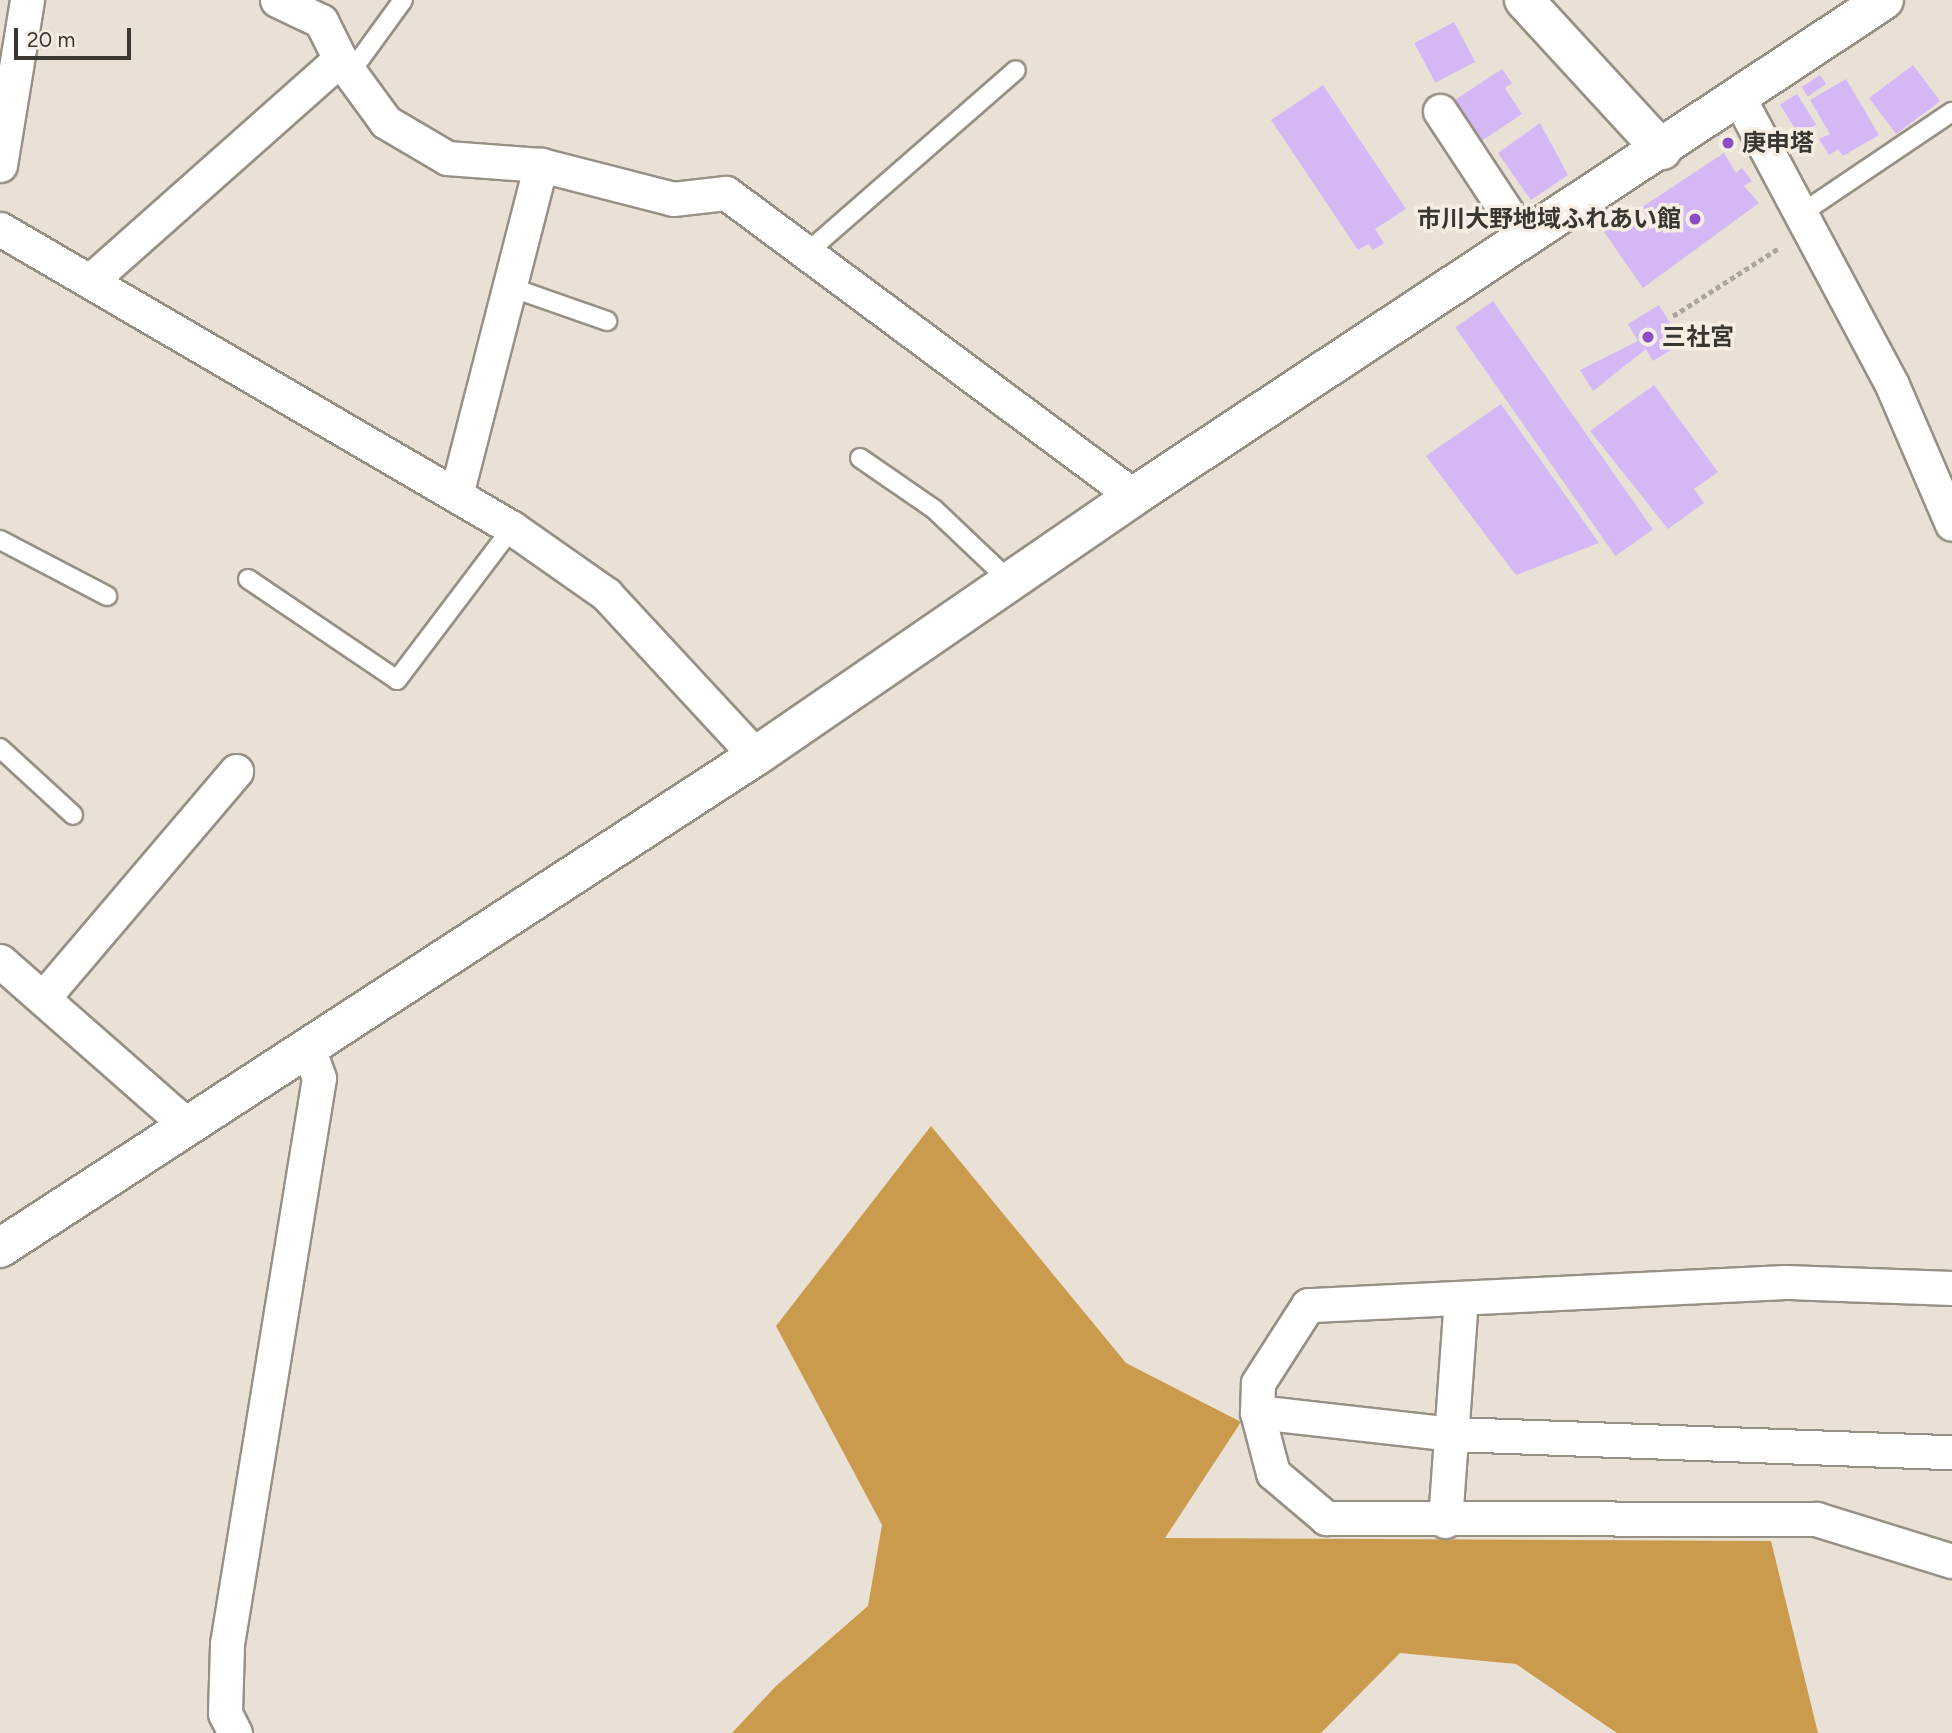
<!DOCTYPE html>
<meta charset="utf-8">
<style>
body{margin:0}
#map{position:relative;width:1952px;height:1733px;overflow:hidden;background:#e9e1d6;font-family:Figtree,"Noto Sans JP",sans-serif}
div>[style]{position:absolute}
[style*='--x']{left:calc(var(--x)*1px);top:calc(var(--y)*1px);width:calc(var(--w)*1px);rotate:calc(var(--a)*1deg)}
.forest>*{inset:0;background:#cb9b4d}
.building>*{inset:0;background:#d4b8f6;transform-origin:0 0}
.path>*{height:4.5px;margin-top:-2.25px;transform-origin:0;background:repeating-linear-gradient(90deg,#aca59d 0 5px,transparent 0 8.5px)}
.roads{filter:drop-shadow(2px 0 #979085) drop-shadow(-2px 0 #979085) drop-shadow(0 2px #979085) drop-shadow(0 -2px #979085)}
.lane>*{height:18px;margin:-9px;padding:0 9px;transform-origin:9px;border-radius:9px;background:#fff}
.street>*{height:33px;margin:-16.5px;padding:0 16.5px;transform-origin:16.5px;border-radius:16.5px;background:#fff}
.secondary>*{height:38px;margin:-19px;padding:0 19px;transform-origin:19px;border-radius:19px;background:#fff}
.dots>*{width:19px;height:19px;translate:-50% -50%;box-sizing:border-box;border:4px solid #f6eee3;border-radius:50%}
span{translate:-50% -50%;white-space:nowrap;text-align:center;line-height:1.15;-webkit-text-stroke:7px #f6eee3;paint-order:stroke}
.poi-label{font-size:24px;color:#3a3733;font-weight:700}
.left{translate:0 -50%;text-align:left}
.right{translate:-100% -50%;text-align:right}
.scale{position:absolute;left:14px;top:28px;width:117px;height:32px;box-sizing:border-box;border:4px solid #3a3733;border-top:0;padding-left:9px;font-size:21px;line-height:24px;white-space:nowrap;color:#3a3733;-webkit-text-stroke:5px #f6eee3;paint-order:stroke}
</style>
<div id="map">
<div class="forest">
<div style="clip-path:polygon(931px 1126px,1126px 1363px,1241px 1422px,1165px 1538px,1771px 1541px,1818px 1733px,1617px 1733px,1516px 1664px,1400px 1653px,1321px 1733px,732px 1733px,776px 1686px,868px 1606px,882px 1525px,776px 1326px)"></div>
</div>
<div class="building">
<div style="left:1454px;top:22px;width:45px;height:45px;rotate:62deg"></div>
<div style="left:1913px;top:65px;width:45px;height:55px;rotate:53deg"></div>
<div style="clip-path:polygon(1502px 69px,1512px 83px,1505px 88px,1522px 114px,1480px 142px,1453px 101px)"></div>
<div style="left:1820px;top:75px;width:11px;height:22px;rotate:56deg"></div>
<div style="clip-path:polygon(1846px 79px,1879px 135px,1843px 156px,1838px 149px,1829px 155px,1819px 139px,1830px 134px,1810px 100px)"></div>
<div style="clip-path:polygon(1323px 85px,1406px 209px,1375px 229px,1384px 243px,1373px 250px,1368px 244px,1358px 250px,1271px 120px)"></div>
<div style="left:1797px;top:94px;width:36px;height:20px;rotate:58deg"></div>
<div style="clip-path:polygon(1540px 123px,1568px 175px,1531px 200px,1498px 153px)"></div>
<div style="clip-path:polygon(1724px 153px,1736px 173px,1742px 168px,1752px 181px,1744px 186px,1759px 203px,1643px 288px,1604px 232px)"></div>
<div style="left:1493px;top:301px;width:279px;height:46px;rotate:55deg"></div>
<div style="clip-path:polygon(1659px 305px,1682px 343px,1653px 361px,1646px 349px,1593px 391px,1580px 370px,1638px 341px,1628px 324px)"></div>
<div style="clip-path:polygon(1654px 385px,1718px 472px,1694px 489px,1704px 503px,1668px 529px,1590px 431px)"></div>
<div style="clip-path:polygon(1501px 404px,1599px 543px,1516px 575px,1426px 456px)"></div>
</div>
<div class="path">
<div style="--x:1673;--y:316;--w:126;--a:-32.7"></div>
</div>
<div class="roads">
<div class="lane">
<div style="--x:350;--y:73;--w:90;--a:-54"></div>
<div style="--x:1802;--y:213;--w:181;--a:-34"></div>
<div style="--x:804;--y:255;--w:281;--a:-41.1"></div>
<div style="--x:510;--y:287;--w:103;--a:19.3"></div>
<div style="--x:860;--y:458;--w:90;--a:34.6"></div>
<div style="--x:934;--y:509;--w:106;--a:43.5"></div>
<div style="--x:0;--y:540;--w:121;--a:27.6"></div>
<div style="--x:248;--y:579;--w:180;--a:34.1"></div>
<div style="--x:397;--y:680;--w:191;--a:-52.9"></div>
<div style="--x:0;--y:748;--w:99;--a:42.5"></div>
</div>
<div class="street">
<div style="--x:277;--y:0;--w:49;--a:25.5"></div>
<div style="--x:321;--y:21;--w:42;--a:63.4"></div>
<div style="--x:340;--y:59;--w:78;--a:53.9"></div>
<div style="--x:386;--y:122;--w:71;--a:30.5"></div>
<div style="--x:447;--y:158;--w:94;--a:4.3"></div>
<div style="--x:541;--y:165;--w:136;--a:14.4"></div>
<div style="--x:673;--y:199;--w:53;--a:-6.5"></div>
<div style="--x:726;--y:193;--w:508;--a:36.6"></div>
<div style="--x:1740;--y:100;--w:323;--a:61.9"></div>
<div style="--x:1892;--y:385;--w:151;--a:66.7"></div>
<div style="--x:1440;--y:111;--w:154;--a:56.6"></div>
<div style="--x:0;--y:165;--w:167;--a:-80.7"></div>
<div style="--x:0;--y:229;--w:593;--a:30.28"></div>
<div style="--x:512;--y:528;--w:115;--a:35.1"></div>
<div style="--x:606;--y:594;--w:221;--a:47.2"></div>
<div style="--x:90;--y:281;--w:334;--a:-41.6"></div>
<div style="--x:457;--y:491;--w:337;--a:-75.6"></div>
<div style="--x:0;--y:961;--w:250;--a:41.3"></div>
<div style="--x:43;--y:998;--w:298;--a:-49.6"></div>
<div style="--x:1952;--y:1288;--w:167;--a:-177.9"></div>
<div style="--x:1785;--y:1282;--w:478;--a:177.2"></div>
<div style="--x:1308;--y:1305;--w:93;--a:122.7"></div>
<div style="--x:1258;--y:1383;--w:29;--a:92"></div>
<div style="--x:1257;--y:1412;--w:63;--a:75.3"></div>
<div style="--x:1273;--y:1473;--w:70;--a:40.3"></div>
<div style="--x:1326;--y:1518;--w:490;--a:0.1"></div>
<div style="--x:1816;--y:1519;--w:142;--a:17.2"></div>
<div style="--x:1257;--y:1412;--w:197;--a:6.4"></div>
<div style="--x:1453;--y:1434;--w:499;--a:2.1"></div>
<div style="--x:1445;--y:1521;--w:223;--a:-85.9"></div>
<div style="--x:235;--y:1733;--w:22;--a:-117"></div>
<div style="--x:225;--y:1713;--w:69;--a:-88.3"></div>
<div style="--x:227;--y:1644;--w:573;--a:-80.77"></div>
<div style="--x:319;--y:1078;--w:32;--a:-110"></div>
</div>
<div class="secondary">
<div style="--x:1524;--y:0;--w:204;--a:47.4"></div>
<div style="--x:0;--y:1248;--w:902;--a:-33.06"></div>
<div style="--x:756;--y:756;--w:459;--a:-34.5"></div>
<div style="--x:1134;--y:496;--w:899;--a:-33.48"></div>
</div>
</div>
<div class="dots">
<div style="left:1728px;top:143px;background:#8a4dc3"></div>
<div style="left:1695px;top:219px;background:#8a4dc3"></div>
<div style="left:1648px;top:337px;background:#8a4dc3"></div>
</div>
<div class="poi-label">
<span class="left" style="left:1742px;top:143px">庚申塔</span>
<span class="right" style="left:1681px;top:219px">市川大野地域ふれあい館</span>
<span class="left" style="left:1662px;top:337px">三社宮</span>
</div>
<div class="scale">20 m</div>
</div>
